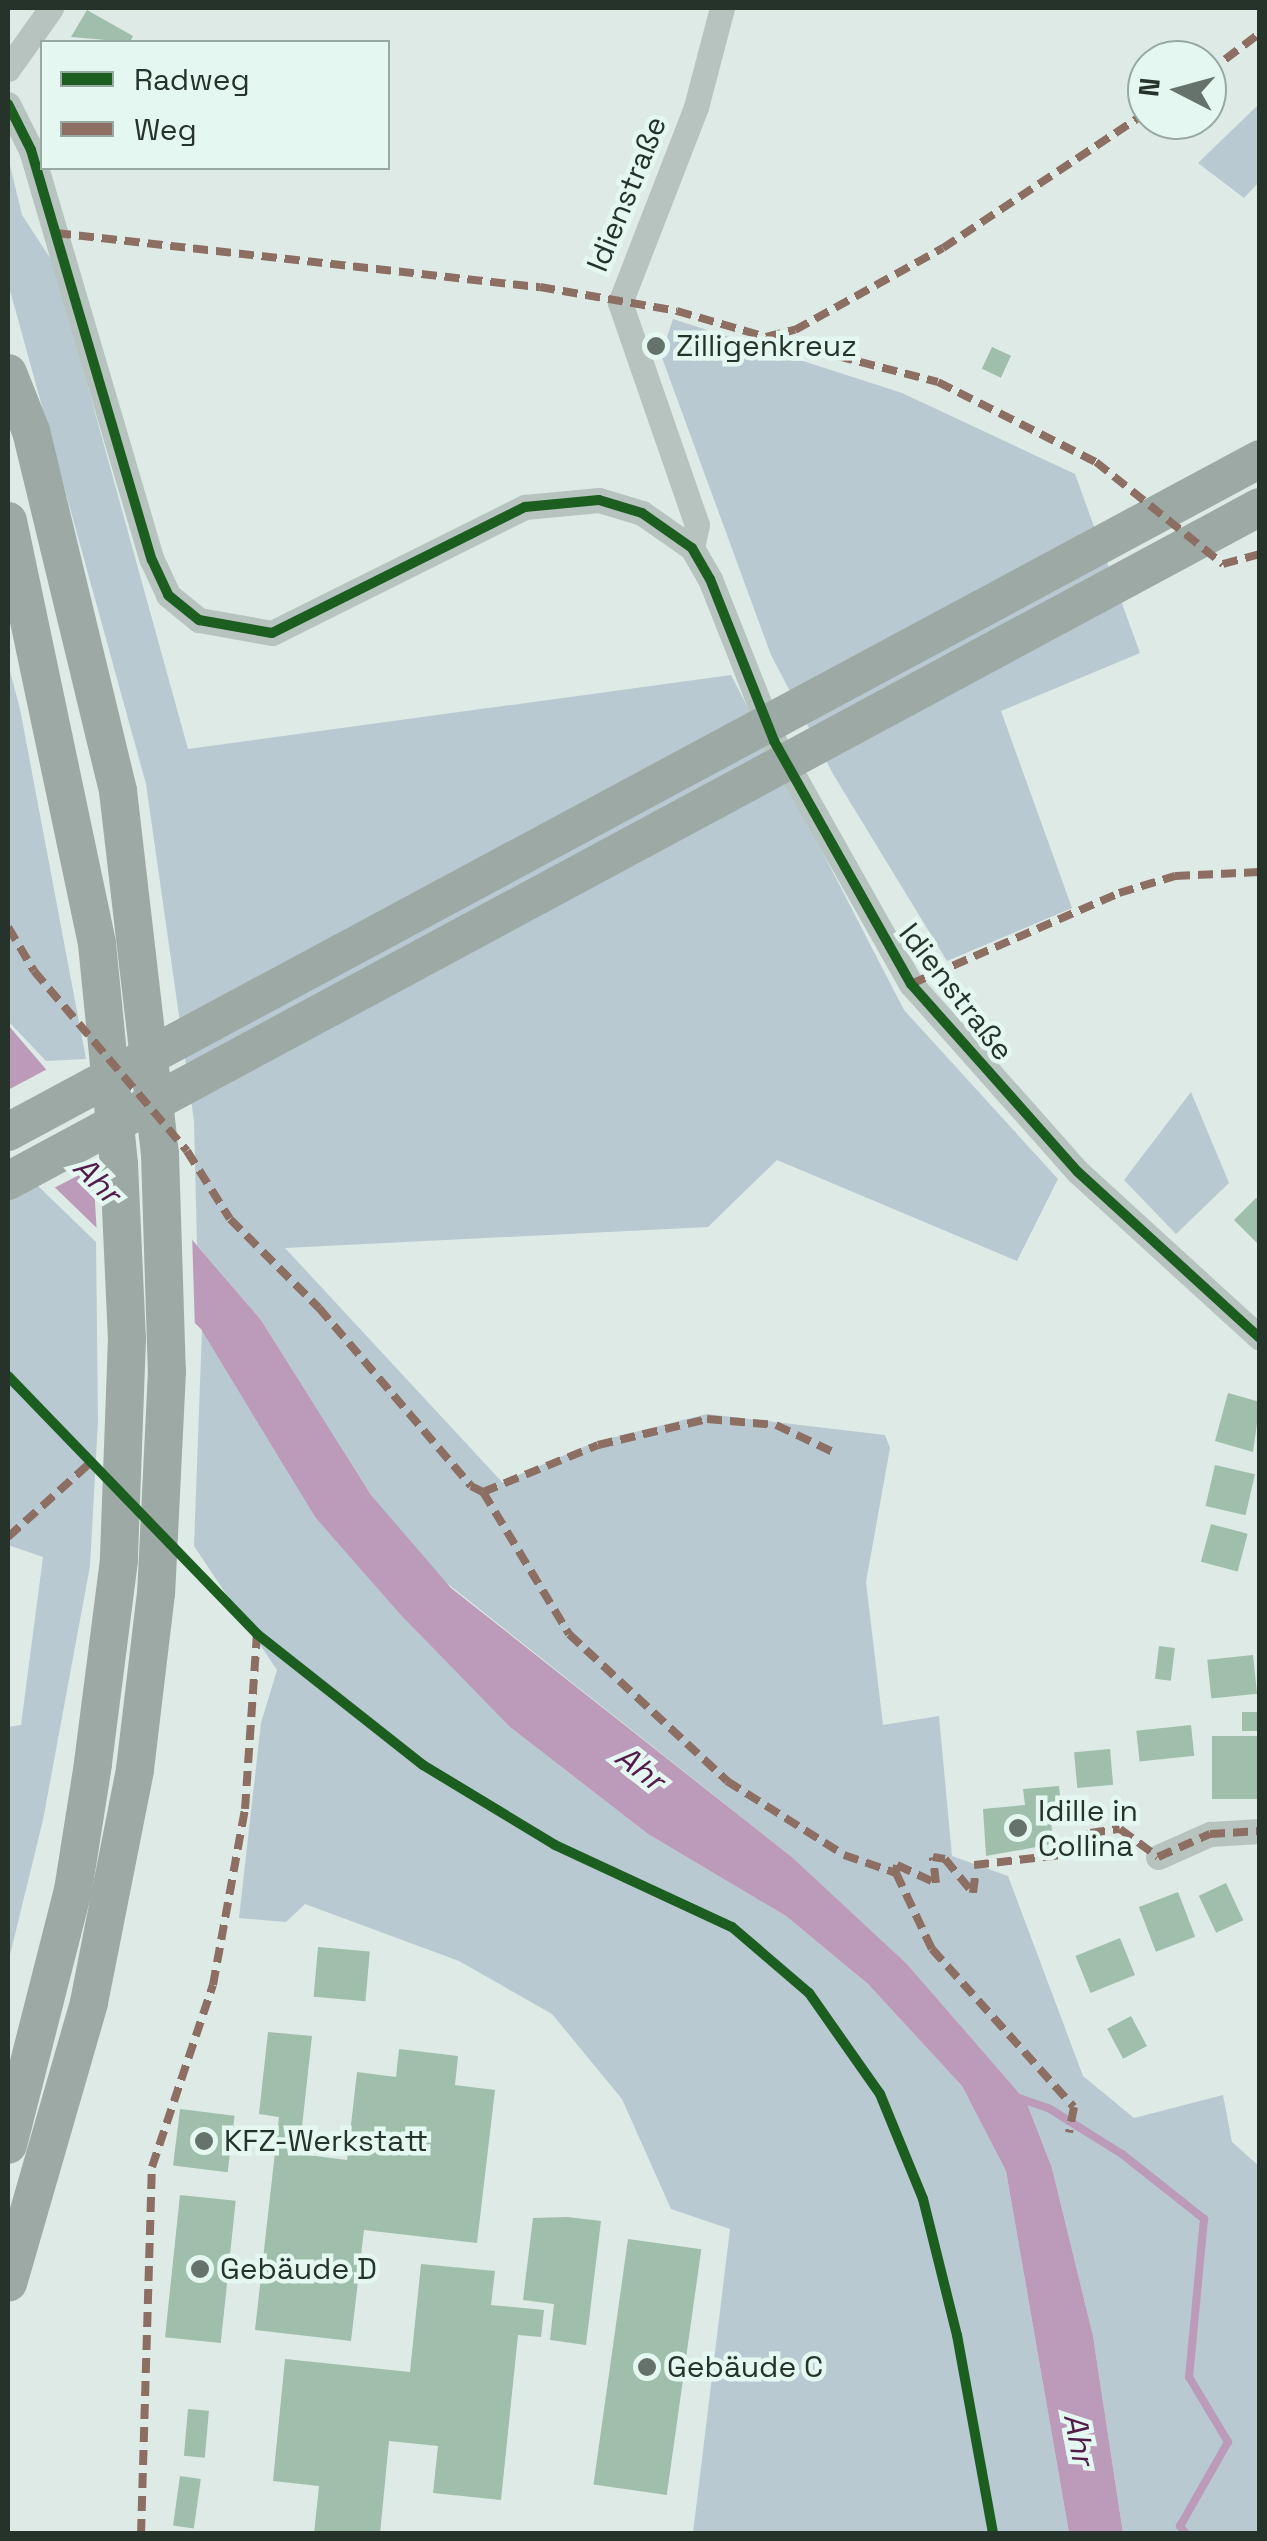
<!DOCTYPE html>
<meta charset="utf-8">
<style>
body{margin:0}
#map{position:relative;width:1267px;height:2541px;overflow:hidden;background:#deeae6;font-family:"Space Grotesk",sans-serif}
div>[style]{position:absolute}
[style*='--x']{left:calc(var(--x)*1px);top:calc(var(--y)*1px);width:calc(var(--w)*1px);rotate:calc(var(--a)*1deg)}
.green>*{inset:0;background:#b8c9d1}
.water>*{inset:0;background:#bc9ab9}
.pier>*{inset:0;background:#deeae6}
.stream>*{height:8px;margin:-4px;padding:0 4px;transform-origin:4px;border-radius:4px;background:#bc9ab9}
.building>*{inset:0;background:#9fbeac;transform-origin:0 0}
.minor>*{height:25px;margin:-12.5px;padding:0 12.5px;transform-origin:12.5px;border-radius:12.5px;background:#b7c3be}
.highway>*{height:38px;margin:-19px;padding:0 19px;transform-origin:19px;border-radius:19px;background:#9da9a4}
.highway-bridge>*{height:38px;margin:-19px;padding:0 19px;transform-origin:19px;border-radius:19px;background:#9da9a4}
.quiet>*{height:8px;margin-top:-4px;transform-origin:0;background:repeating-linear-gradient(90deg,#8d6e63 0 15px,transparent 0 23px)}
.cycleway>*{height:10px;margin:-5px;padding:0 5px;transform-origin:5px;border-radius:5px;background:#1b5e20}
.dots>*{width:28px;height:28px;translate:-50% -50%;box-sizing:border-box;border:5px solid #e4f8f1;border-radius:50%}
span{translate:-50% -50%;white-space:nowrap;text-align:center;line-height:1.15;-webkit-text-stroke:9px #e4f8f1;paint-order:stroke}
.street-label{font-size:30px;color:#26332b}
.poi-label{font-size:30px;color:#26332b}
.left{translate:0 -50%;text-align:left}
.water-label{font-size:32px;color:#541c4b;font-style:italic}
.frame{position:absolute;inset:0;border:10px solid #26332b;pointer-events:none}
.legend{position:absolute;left:40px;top:40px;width:350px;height:130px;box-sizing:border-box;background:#e4f8f1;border:2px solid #98a9a2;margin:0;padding:12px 18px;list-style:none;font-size:30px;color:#26332b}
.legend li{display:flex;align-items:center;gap:20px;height:50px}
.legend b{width:50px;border:2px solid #98a9a2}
.north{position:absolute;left:1127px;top:40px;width:100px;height:100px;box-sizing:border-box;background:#e4f8f1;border:2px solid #98a9a2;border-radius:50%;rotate:276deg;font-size:28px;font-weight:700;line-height:40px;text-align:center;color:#26332b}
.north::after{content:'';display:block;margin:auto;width:35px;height:45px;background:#66736c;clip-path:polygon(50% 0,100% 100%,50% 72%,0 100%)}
</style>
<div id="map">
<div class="green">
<div style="clip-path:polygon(1259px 104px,1259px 182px,1244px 198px,1198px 163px)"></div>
<div style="clip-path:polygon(8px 157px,22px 215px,54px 264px,188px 749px,731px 675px,904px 1010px,1058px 1179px,1017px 1261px,777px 1160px,708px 1227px,285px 1248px,502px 1482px,595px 1442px,707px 1414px,885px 1435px,890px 1448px,866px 1582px,883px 1725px,939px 1716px,952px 1856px,1008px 1876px,1083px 2076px,1134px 2118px,1223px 2095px,1232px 2142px,1259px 2166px,1259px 2533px,1123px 2533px,1093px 2336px,1052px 2168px,1026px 2101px,907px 1964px,793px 1858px,443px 1580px,371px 1495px,261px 1320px,197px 1245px,194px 1121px,146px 784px,8px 283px)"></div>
<div style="clip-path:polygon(673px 319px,902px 393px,1075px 474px,1140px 653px,1001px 711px,1072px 908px,947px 961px,833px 774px,771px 655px,661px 355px)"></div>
<div style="clip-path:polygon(8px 664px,20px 709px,86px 1059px,46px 1061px,8px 1021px)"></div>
<div style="clip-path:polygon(1191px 1092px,1229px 1183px,1176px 1234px,1124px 1180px)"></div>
<div style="clip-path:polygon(8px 1157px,96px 1242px,98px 1421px,90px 1566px,43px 1820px,8px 1963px,8px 1727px,21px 1725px,43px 1557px,8px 1545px)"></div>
<div style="clip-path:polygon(202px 1329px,315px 1517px,510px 1727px,648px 1834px,786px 1916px,868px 1984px,962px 2086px,1006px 2171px,1069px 2533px,693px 2533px,730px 2229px,671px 2209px,622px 2099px,552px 2014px,459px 1961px,305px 1904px,286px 1922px,239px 1918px,261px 1723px,277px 1670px,194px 1546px)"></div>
</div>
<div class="water">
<div style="clip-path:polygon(8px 1025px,261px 1320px,371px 1495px,451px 1588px,793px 1858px,907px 1964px,1026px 2101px,1052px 2168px,1093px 2336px,1123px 2533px,1069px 2533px,1006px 2171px,962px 2086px,868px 1984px,786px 1916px,648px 1834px,510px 1727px,400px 1614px,315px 1517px,201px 1329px,8px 1142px)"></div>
</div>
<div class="pier">
<div style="clip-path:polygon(51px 1067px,192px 1232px,195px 1330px,97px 1236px,93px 1168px,50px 1190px,8px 1149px,8px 1090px)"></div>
</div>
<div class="stream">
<div style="--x:1016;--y:2097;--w:36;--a:19"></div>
<div style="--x:1050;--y:2109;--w:85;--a:32"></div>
<div style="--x:1122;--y:2154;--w:105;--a:38.4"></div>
<div style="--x:1204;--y:2219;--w:159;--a:95.4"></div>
<div style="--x:1189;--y:2377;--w:76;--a:59"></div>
<div style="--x:1228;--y:2442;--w:97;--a:119.7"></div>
<div style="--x:1180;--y:2526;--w:10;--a:53"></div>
</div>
<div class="building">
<div style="clip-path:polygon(87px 10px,133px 36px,130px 42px,71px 37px)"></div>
<div style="left:992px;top:347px;width:21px;height:24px;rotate:25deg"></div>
<div style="clip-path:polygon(1256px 1198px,1260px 1201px,1260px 1246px,1234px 1220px)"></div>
<div style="clip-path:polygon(1228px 1393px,1260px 1402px,1253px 1452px,1215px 1441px)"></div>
<div style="left:1215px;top:1465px;width:41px;height:42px;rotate:13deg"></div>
<div style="left:1211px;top:1524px;width:38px;height:39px;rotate:15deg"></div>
<div style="left:1159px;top:1646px;width:16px;height:33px;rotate:7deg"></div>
<div style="left:1253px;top:1655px;width:39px;height:46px;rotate:84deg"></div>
<div style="left:1260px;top:1712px;width:19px;height:18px;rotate:90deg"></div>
<div style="left:1191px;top:1725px;width:31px;height:55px;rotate:84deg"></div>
<div style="left:1260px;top:1736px;width:63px;height:48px;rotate:90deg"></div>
<div style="left:1110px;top:1749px;width:36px;height:36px;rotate:85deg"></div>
<div style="clip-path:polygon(1059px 1786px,1061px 1805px,1050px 1806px,1053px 1844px,986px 1856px,983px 1809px,1025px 1805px,1023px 1789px)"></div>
<div style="left:1226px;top:1883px;width:41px;height:30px;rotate:65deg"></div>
<div style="left:1178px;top:1892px;width:48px;height:42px;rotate:69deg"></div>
<div style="left:1120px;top:1938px;width:40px;height:48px;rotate:68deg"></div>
<div style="left:318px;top:1947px;width:52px;height:50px;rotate:5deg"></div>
<div style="left:1131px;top:2016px;width:34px;height:27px;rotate:62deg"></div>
<div style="clip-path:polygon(268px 2032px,312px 2036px,299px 2154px,347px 2160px,357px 2072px,396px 2077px,399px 2049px,458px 2056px,455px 2085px,495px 2090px,477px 2243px,364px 2230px,351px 2341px,255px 2330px,279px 2117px,259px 2114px)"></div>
<div style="left:180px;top:2109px;width:55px;height:57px;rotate:7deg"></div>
<div style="left:180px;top:2195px;width:56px;height:143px;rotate:6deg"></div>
<div style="clip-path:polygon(567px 2217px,601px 2221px,586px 2345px,550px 2340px,554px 2304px,523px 2300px,533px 2218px)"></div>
<div style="left:628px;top:2239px;width:74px;height:248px;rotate:8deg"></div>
<div style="clip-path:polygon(421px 2264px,495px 2271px,491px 2305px,544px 2310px,541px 2337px,518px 2335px,501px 2500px,433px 2493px,438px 2446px,389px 2441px,380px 2534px,314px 2534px,319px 2486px,273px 2481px,285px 2359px,410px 2372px)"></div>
<div style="left:188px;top:2409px;width:21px;height:47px;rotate:5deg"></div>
<div style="left:180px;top:2476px;width:21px;height:50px;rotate:8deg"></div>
</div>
<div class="minor">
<div style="--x:8;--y:69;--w:75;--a:-54.8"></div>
<div style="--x:8;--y:104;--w:51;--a:63.4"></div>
<div style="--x:31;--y:150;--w:427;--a:73.6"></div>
<div style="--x:152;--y:560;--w:38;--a:65"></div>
<div style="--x:168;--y:595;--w:40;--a:39"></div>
<div style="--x:199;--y:620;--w:74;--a:10.1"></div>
<div style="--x:272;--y:633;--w:283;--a:-26.5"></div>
<div style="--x:525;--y:507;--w:74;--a:-5.4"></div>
<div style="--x:599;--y:500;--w:45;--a:16.8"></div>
<div style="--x:642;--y:513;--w:61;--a:35"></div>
<div style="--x:692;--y:548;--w:36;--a:60"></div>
<div style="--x:710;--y:579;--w:174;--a:68.4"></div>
<div style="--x:774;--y:741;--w:279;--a:60.6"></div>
<div style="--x:911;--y:984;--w:251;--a:48.4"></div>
<div style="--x:1078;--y:1172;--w:246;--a:42.4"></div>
<div style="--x:692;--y:548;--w:24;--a:-78"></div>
<div style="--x:697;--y:525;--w:235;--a:-109.1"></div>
<div style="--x:620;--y:303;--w:210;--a:-68.8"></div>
<div style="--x:696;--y:107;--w:102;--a:-75.3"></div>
<div style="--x:1158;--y:1857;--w:57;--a:-23.9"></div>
<div style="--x:1210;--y:1834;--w:50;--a:-3.4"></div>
</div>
<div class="highway">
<div style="--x:8;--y:373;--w:62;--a:68.4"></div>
<div style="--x:31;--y:431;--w:370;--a:76.4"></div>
<div style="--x:118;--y:791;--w:365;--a:83.4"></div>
<div style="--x:160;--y:1154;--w:217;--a:88.2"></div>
<div style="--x:167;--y:1371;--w:222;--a:92.8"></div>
<div style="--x:156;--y:1593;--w:178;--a:96.8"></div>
<div style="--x:135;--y:1770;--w:237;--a:101.2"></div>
<div style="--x:89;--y:2003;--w:291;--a:106.1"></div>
<div style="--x:8;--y:521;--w:432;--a:78.1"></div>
<div style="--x:97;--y:944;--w:221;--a:84.3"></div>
<div style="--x:119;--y:1164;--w:174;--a:87.4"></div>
<div style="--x:127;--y:1338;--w:222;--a:92.1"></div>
<div style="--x:119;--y:1560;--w:206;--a:97.3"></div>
<div style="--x:93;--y:1764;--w:128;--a:99"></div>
<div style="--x:73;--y:1890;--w:263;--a:104.3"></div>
</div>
<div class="highway-bridge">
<div style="--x:8;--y:1132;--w:1421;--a:-28.26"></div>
<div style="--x:8;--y:1181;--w:1422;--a:-28.3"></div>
</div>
<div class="quiet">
<div style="--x:1207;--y:73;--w:66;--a:-37"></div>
<div style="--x:56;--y:233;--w:487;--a:6.4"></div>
<div style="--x:540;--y:287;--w:139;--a:9.9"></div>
<div style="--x:677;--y:311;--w:93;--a:16.3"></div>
<div style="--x:766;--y:337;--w:30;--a:-14"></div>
<div style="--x:795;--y:330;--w:169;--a:-29"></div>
<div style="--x:943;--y:248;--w:245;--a:-33.7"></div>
<div style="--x:771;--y:339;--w:172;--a:14.4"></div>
<div style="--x:938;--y:382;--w:177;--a:26.9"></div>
<div style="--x:1096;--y:462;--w:163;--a:38.8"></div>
<div style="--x:1223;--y:564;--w:38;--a:-15"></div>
<div style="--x:8;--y:927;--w:51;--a:59.4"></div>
<div style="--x:34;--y:971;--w:236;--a:49.6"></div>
<div style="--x:187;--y:1151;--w:80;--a:57.7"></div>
<div style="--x:230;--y:1219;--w:126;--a:45"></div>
<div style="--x:319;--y:1308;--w:234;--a:49.5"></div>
<div style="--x:471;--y:1486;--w:13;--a:27"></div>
<div style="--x:483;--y:1492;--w:124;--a:-22.2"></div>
<div style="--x:598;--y:1445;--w:112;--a:-13.4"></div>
<div style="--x:707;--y:1419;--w:69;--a:5"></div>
<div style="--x:776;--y:1425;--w:68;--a:25.4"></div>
<div style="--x:911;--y:984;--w:227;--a:-23.6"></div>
<div style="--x:1119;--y:893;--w:59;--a:-16.9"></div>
<div style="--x:1175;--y:876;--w:85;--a:-2.7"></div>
<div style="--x:483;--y:1492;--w:166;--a:58.8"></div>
<div style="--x:569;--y:1634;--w:216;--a:42.9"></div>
<div style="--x:727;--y:1781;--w:138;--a:32.3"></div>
<div style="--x:844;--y:1855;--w:55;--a:19.1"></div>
<div style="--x:896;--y:1873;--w:84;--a:64.7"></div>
<div style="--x:932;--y:1949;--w:212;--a:48.1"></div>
<div style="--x:1074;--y:2107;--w:26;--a:101"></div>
<div style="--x:8;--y:1537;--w:113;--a:-42.1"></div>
<div style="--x:974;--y:1865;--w:96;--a:-6.6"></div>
<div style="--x:1069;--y:1854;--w:30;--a:-45"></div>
<div style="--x:1090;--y:1833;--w:30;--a:-8"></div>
<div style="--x:1120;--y:1829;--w:47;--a:36.4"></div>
<div style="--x:1158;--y:1857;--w:57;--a:-23.9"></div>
<div style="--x:1210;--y:1834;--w:50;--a:-3.4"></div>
<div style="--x:896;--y:1873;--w:8;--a:-83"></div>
<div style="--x:897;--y:1865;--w:43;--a:24.8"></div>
<div style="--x:936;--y:1883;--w:26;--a:-97"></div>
<div style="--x:933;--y:1857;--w:12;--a:9"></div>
<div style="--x:945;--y:1859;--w:44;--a:50.5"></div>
<div style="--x:973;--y:1893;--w:17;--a:-83"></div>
<div style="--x:141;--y:2534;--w:367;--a:-88.3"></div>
<div style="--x:152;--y:2167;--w:192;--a:-71.5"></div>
<div style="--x:213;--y:1985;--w:179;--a:-79.7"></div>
<div style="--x:245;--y:1809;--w:175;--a:-86.1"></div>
</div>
<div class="cycleway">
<div style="--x:8;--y:104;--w:51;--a:63.4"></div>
<div style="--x:31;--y:150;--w:427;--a:73.6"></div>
<div style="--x:152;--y:560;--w:38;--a:65"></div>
<div style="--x:168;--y:595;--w:40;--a:39"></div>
<div style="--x:199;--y:620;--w:74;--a:10.1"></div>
<div style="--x:272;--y:633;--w:283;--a:-26.5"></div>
<div style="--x:525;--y:507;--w:74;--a:-5.4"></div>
<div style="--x:599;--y:500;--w:45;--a:16.8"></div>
<div style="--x:642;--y:513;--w:61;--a:35"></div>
<div style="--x:692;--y:548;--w:36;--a:60"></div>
<div style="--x:710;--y:579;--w:174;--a:68.4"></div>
<div style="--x:774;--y:741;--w:279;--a:60.6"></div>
<div style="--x:911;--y:984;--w:251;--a:48.4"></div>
<div style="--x:1078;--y:1172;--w:246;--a:42.4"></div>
<div style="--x:8;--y:1376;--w:359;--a:46"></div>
<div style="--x:257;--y:1634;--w:211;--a:38.3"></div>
<div style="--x:423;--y:1765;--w:154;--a:31.2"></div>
<div style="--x:555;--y:1845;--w:195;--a:24.9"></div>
<div style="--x:732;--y:1927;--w:101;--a:40.6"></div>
<div style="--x:809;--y:1993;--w:123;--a:54.9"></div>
<div style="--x:880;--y:2094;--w:113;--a:67.7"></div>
<div style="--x:923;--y:2199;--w:140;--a:76"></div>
<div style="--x:957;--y:2335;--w:202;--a:79.7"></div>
</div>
<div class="dots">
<div style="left:656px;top:346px;background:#66736c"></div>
<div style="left:1018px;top:1828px;background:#66736c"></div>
<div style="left:204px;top:2141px;background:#66736c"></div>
<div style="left:200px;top:2269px;background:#66736c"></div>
<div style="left:647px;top:2367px;background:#66736c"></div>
</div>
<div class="street-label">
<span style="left:627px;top:194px;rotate:-68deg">Idienstraße</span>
<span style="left:956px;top:992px;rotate:52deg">Idienstraße</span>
</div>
<div class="poi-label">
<span class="left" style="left:676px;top:346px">Zilligenkreuz</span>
<span class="left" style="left:1038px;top:1828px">Idille in<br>Collina</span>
<span class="left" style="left:224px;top:2141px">KFZ-Werkstatt</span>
<span class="left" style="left:220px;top:2269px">Gebäude D</span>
<span class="left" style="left:667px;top:2367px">Gebäude C</span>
</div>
<div class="water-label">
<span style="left:97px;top:1180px;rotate:45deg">Ahr</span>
<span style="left:640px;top:1768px;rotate:38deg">Ahr</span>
<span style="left:1079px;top:2439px;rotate:79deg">Ahr</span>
</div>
<div class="frame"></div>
<ul class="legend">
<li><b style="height:12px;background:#1b5e20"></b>Radweg</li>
<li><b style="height:12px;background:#8d6e63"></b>Weg</li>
</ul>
<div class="north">N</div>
</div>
